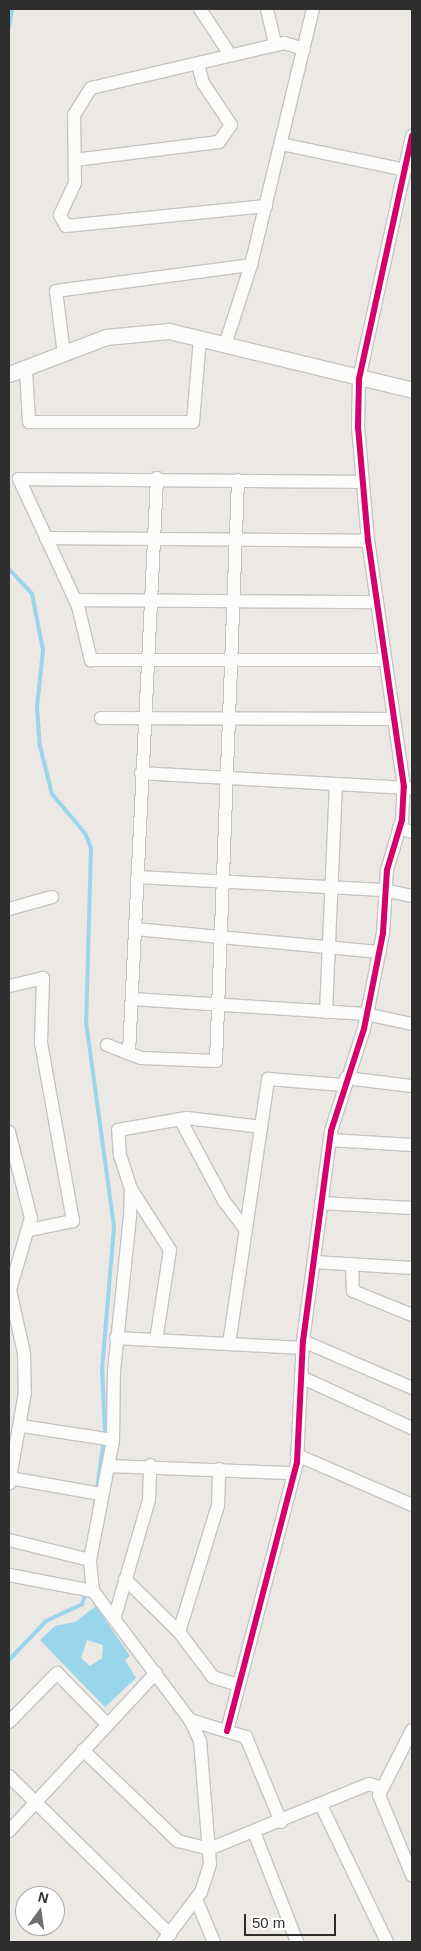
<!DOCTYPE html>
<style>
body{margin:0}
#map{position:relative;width:421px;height:1951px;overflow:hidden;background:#ece8e4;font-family:Helvetica,sans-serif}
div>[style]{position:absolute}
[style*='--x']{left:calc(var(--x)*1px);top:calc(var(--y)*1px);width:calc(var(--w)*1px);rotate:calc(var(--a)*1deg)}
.water>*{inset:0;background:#99d6ec}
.stream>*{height:4px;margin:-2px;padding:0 2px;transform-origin:2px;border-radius:2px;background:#99d6ec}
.roads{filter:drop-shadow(1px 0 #c5c4c5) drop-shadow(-1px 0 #c5c4c5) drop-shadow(0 1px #c5c4c5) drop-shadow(0 -1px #c5c4c5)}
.minor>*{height:12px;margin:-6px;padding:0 6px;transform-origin:6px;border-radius:6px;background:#fcfcfb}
.tertiary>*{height:15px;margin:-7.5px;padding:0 7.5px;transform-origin:7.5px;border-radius:7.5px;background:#fcfcfb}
.cycleway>*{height:6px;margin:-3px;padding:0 3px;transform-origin:3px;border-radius:3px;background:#d6006c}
span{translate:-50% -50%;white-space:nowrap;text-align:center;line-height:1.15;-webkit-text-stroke:4px #fff;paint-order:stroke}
.frame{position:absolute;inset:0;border:10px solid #2e2e2e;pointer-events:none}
.north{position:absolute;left:15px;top:1886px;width:50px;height:50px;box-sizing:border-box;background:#fff;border:1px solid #ababab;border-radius:50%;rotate:14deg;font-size:14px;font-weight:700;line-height:20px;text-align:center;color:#2e2e2e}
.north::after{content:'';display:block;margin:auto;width:18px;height:22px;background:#706f6e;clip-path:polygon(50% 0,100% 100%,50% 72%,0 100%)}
.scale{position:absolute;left:244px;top:1914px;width:92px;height:22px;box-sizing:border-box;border:2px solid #2e2e2e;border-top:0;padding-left:6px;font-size:15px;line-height:18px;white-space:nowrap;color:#2e2e2e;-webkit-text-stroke:4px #fff;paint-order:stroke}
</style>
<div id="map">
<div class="water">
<div style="clip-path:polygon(evenodd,96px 1606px,130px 1656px,125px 1660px,136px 1678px,105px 1707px,40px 1640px,55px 1626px,75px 1622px,96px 1606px,87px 1640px,103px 1645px,102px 1658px,90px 1666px,81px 1658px,87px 1640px)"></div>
</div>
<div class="stream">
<div style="--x:9;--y:28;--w:19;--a:-81"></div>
<div style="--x:9;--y:569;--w:34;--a:47"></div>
<div style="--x:32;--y:594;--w:57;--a:78.9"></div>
<div style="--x:43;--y:650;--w:57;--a:96"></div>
<div style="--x:37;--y:707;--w:39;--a:86"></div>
<div style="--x:40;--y:746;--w:49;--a:76"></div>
<div style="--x:52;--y:794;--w:51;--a:49.8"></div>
<div style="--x:85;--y:833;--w:16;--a:68"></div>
<div style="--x:91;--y:848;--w:174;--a:91.6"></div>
<div style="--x:86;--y:1022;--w:207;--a:82.2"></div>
<div style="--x:114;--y:1227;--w:143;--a:94.8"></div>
<div style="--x:102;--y:1369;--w:62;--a:87.2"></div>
<div style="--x:105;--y:1431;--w:81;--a:97.8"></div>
<div style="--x:9;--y:1660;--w:54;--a:-46.5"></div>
<div style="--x:46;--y:1621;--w:40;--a:-25"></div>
<div style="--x:82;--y:1604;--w:14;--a:-69"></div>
</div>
<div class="roads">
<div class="minor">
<div style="--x:200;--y:9;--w:56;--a:56.6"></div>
<div style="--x:267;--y:9;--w:37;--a:77"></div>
<div style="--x:281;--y:144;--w:127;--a:11.8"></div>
<div style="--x:75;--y:160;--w:145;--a:-7.1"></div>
<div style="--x:219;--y:142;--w:21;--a:-55"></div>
<div style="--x:231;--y:125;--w:50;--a:-123.7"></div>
<div style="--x:203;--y:83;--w:20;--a:-105"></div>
<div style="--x:266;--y:206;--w:201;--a:174.3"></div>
<div style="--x:66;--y:226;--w:13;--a:-119"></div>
<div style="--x:60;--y:215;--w:35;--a:-65"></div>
<div style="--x:75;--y:183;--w:68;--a:-90.8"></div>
<div style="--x:74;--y:115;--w:32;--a:-58"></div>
<div style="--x:91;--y:88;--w:198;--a:-13.1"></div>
<div style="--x:284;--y:43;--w:21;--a:17"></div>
<div style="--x:225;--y:345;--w:84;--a:-72"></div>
<div style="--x:251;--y:265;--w:263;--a:-76.4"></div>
<div style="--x:64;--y:355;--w:64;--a:-97.1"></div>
<div style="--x:56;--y:291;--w:197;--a:-7.6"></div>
<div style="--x:26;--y:370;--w:52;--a:86.7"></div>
<div style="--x:29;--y:422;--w:164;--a:0"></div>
<div style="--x:193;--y:422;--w:83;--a:-85.2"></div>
<div style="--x:363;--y:482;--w:344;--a:-179.5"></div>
<div style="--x:19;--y:479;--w:140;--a:65.1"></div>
<div style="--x:78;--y:606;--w:56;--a:76.5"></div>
<div style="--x:91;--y:660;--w:293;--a:0"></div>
<div style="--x:46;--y:538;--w:322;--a:0.5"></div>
<div style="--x:75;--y:600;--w:301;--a:0.4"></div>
<div style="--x:101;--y:718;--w:291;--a:0.2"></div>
<div style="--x:141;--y:773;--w:270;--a:3.2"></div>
<div style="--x:399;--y:828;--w:14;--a:17"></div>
<div style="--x:137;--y:877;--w:247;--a:3"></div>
<div style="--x:384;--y:890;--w:29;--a:12"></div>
<div style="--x:9;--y:909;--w:45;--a:-15.6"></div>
<div style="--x:135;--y:929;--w:246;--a:5.4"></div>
<div style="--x:9;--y:986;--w:35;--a:-13"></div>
<div style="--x:43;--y:978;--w:65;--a:91.8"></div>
<div style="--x:41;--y:1043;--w:181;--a:79.8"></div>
<div style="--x:73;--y:1221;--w:45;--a:168.4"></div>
<div style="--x:132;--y:999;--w:234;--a:3.7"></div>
<div style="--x:366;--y:1014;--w:47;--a:12.3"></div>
<div style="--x:326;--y:1012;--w:228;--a:-87.5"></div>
<div style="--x:107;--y:1045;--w:36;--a:21"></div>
<div style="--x:141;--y:1058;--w:75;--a:2.3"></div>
<div style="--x:216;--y:1061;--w:581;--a:-87.83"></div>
<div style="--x:129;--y:1053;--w:576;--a:-87.21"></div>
<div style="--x:346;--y:1078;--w:66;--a:6.9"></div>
<div style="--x:180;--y:1119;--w:93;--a:61.8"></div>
<div style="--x:224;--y:1201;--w:36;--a:53"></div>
<div style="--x:9;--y:1132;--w:89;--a:75.7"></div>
<div style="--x:31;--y:1218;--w:75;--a:106.3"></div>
<div style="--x:10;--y:1290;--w:65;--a:77.5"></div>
<div style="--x:24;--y:1353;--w:39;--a:89"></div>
<div style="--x:25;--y:1392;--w:93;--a:99.9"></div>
<div style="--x:330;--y:1140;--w:82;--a:3.5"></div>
<div style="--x:131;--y:1189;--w:72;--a:57.4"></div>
<div style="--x:170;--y:1250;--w:91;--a:98.8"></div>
<div style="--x:321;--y:1203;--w:91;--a:3.1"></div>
<div style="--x:314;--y:1262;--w:98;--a:3.5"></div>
<div style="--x:352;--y:1264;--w:27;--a:88"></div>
<div style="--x:353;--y:1291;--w:64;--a:22.1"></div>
<div style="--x:116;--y:1338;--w:187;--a:3.1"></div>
<div style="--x:303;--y:1341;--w:119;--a:23.3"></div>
<div style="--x:229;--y:1344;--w:268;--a:-81.6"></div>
<div style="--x:268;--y:1079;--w:75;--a:4.6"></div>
<div style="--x:301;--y:1377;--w:122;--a:24.7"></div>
<div style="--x:22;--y:1426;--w:92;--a:8.7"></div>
<div style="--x:297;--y:1455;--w:125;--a:23.5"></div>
<div style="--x:108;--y:1466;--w:186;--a:2.2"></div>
<div style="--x:10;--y:1478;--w:92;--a:10"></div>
<div style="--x:9;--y:1540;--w:83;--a:13.9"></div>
<div style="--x:9;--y:1575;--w:86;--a:10.8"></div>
<div style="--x:125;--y:1579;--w:76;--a:44.5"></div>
<div style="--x:179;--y:1632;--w:56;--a:52.9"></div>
<div style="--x:213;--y:1677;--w:23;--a:18"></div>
<div style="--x:115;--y:1616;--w:121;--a:-73.7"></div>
<div style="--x:149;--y:1500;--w:35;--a:-88"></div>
<div style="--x:179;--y:1632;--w:133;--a:-72.9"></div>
<div style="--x:218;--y:1505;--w:36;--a:-88"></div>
<div style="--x:190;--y:1720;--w:59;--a:16.9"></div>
<div style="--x:246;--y:1737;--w:92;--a:67.6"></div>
<div style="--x:9;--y:1722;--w:69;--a:-45.6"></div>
<div style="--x:57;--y:1673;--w:71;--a:45.6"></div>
<div style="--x:412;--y:1730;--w:73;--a:116.9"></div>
<div style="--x:379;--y:1795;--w:87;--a:67.6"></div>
<div style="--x:227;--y:1731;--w:278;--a:-75.4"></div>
<div style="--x:297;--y:1462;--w:121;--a:-87.2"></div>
<div style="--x:303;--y:1341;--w:212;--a:-82.4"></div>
<div style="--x:331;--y:1131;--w:107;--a:-72.1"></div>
<div style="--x:364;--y:1029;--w:98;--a:-78.8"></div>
<div style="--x:383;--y:933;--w:63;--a:-86.4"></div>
<div style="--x:387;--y:870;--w:52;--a:-73.3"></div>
<div style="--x:402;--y:820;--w:33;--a:-87"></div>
<div style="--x:404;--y:787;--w:249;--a:-98.3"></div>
<div style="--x:368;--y:541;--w:114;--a:-95"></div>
<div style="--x:358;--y:427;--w:48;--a:-88.8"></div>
<div style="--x:359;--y:379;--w:249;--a:-77.7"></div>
<div style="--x:83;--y:1750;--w:132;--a:43.8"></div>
<div style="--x:178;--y:1841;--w:32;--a:14"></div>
<div style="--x:209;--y:1849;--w:173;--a:-22.1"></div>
<div style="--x:369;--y:1784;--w:13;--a:18"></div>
<div style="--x:9;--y:1776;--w:226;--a:44.5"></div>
<div style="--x:321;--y:1805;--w:152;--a:64.3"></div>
<div style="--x:9;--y:1831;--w:216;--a:-47.1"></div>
<div style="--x:254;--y:1832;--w:118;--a:68.6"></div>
<div style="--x:196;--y:1899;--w:47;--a:67.3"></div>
<div style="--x:163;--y:1942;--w:63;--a:-52.8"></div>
<div style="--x:201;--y:1892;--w:29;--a:-72"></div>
<div style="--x:210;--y:1864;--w:123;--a:-94.6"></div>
<div style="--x:200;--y:1741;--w:23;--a:-115"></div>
<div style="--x:190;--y:1720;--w:161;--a:-126.9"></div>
<div style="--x:93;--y:1591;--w:31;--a:-96"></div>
<div style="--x:90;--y:1560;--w:122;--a:-79.1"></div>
<div style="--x:113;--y:1440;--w:69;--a:-89.2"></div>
<div style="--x:114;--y:1371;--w:155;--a:-84.1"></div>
<div style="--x:130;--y:1217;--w:28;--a:-88"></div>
<div style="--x:131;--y:1189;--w:35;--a:-108"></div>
<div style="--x:120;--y:1156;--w:26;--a:-94"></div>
<div style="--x:118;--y:1130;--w:70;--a:-9.9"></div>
<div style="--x:187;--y:1118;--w:75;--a:6.9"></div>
</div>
<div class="tertiary">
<div style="--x:9;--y:374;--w:104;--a:-20.9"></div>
<div style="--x:106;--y:337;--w:63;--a:-5.4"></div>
<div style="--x:169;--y:331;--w:250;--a:13.6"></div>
</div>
</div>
<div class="cycleway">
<div style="--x:227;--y:1731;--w:278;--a:-75.4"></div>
<div style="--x:297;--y:1462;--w:121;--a:-87.2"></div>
<div style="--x:303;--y:1341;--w:212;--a:-82.4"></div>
<div style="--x:331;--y:1131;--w:107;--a:-72.1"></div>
<div style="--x:364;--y:1029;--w:98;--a:-78.8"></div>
<div style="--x:383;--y:933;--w:63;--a:-86.4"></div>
<div style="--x:387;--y:870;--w:52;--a:-73.3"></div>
<div style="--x:402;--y:820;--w:33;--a:-87"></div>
<div style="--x:404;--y:787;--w:249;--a:-98.3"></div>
<div style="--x:368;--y:541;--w:114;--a:-95"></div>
<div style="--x:358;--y:427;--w:48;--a:-88.8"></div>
<div style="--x:359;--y:379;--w:249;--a:-77.7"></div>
</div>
<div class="frame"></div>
<div class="north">N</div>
<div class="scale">50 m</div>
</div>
